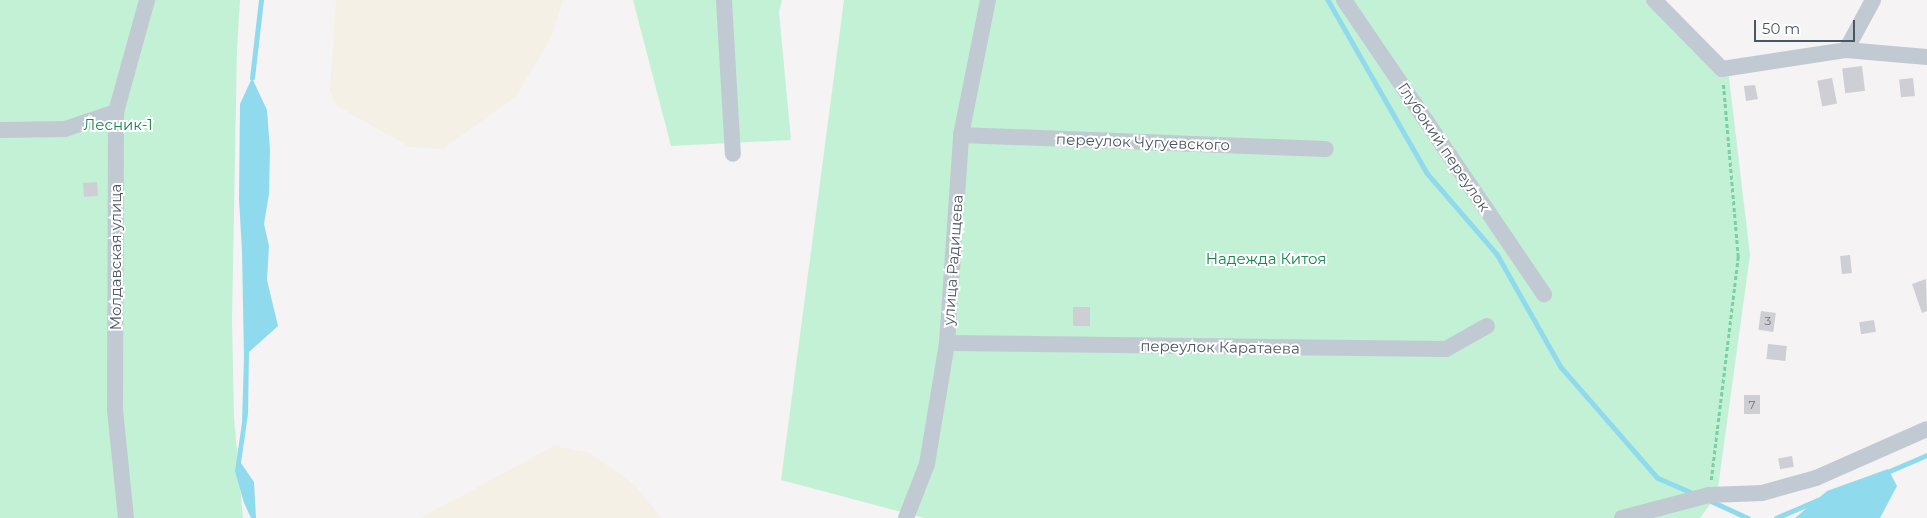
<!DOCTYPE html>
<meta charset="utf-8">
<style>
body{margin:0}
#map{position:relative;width:1927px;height:518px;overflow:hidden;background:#f5f3f3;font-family:Montserrat,sans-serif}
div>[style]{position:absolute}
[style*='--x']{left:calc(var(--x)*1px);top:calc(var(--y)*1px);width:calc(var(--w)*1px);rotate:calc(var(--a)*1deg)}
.green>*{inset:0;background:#c3f1d5}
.sand>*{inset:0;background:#f5f0e5}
.water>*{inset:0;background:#90daee}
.stream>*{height:4.5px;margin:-2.25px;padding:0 2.25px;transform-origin:2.25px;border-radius:2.25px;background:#90daee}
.building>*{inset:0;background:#cdcfd5;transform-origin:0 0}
.path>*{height:2.5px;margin-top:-1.25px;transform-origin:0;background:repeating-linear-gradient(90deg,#7ad0a6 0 4px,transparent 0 6.5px)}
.minor>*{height:16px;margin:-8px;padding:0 8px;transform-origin:8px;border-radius:8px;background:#c1cad2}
span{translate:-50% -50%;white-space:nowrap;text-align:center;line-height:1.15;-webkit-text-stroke:4px #fff;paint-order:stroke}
.number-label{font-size:12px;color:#6b747e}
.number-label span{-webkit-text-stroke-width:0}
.park-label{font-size:15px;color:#17864f}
.street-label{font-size:15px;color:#4a5661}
.scale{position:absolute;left:1754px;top:20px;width:101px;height:22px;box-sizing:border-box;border:2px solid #4a5661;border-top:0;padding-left:6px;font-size:15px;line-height:18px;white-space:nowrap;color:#4a5661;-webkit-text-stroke:4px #fff;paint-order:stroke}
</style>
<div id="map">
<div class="green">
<div style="clip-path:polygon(0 0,240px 0,237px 49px,232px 320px,234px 418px,243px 518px,0 518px)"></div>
<div style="clip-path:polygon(633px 0,782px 0,779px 12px,791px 140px,671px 146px)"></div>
<div style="clip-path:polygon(844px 0,1656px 0,1728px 69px,1750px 255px,1717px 495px,1700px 518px,924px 518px,781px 480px)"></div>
</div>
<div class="sand">
<div style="clip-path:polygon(336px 0,563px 0,551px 38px,516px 96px,443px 149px,410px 147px,337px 106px,330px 91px)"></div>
<div style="clip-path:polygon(554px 446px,590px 453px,635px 485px,661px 518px,420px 518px)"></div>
</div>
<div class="water">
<div style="clip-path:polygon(252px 78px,267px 110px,270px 150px,269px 194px,264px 224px,269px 246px,267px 280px,278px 326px,249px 352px,248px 414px,241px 463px,254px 482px,256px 518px,251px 518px,244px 503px,235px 471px,242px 423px,244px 357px,242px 251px,239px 199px,240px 104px)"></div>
<div style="clip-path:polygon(1888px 469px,1897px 486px,1880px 518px,1795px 518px,1827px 491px)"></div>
</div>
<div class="stream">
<div style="--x:1328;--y:0;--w:199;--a:60.2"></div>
<div style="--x:1427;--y:173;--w:107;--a:49.2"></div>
<div style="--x:1497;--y:254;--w:130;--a:60.5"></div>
<div style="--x:1561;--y:367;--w:147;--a:48.9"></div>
<div style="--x:1658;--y:478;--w:40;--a:23.4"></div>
<div style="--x:252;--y:78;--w:79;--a:-83.4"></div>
<div style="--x:1885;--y:473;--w:46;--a:-23.2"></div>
<div style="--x:1709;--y:500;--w:43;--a:24.8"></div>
<div style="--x:1776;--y:518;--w:46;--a:-23.2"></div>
</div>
<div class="building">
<div style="left:1862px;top:66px;width:25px;height:20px;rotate:83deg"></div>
<div style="left:1832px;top:78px;width:26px;height:15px;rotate:79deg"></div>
<div style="left:1913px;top:78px;width:18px;height:14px;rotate:84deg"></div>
<div style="clip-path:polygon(1755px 85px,1758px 99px,1746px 101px,1744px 86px)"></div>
<div style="left:97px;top:182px;width:14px;height:14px;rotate:86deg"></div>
<div style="left:1850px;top:255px;width:18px;height:10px;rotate:84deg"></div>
<div style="clip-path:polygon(1926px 279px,1927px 311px,1922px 313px,1912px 284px)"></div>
<div style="left:1073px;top:307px;width:17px;height:19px"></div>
<div style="left:1761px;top:311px;width:15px;height:19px;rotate:8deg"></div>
<div style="left:1874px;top:320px;width:12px;height:15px;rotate:81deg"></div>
<div style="left:1768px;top:344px;width:19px;height:15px;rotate:6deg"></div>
<div style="left:1744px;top:395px;width:16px;height:19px"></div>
<div style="left:1792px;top:456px;width:11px;height:14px;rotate:80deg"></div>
</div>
<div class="path">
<div style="--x:1711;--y:480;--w:225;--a:-83.1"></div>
<div style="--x:1738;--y:257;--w:175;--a:-94.9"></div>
</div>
<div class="minor">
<div style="--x:724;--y:0;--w:154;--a:86.7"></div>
<div style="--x:1344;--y:0;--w:356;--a:55.8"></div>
<div style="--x:1654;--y:0;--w:97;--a:45.4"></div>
<div style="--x:1722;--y:69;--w:125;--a:-8.7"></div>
<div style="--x:1846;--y:50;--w:81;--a:4.9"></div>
<div style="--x:1846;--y:50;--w:57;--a:-61.6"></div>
<div style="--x:0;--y:130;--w:65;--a:-0.9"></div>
<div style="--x:65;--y:129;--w:54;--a:-18.4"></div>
<div style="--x:961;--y:135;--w:365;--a:2.2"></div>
<div style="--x:947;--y:343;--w:499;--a:0.7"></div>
<div style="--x:1446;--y:349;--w:47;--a:-29.3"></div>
<div style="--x:126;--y:518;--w:109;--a:-95.8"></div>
<div style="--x:115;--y:410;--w:298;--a:-89.8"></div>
<div style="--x:116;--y:112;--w:116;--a:-74.5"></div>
<div style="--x:906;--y:518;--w:58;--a:-68.7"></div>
<div style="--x:927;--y:464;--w:123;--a:-80.6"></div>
<div style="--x:947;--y:343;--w:208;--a:-86.1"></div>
<div style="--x:961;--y:135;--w:138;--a:-78.7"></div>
<div style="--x:1622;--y:518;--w:90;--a:-14.8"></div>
<div style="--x:1709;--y:495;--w:53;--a:-2.2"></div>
<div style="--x:1762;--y:493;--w:56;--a:-15.5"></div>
<div style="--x:1816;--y:478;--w:121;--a:-23.8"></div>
</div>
<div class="number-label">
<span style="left:1768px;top:321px">3</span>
<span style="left:1752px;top:405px">7</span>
</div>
<div class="park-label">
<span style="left:118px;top:125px">Лесник-1</span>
<span style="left:1266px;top:259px">Надежда Китоя</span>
</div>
<div class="street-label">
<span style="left:1143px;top:142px;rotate:2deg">переулок Чугуевского</span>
<span style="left:1444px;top:147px;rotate:56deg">Глубокий переулок</span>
<span style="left:116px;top:257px;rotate:-90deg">Молдавская улица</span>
<span style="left:953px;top:260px;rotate:-86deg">улица Радищева</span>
<span style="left:1220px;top:347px;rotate:1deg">переулок Каратаева</span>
</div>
<div class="scale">50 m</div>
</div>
